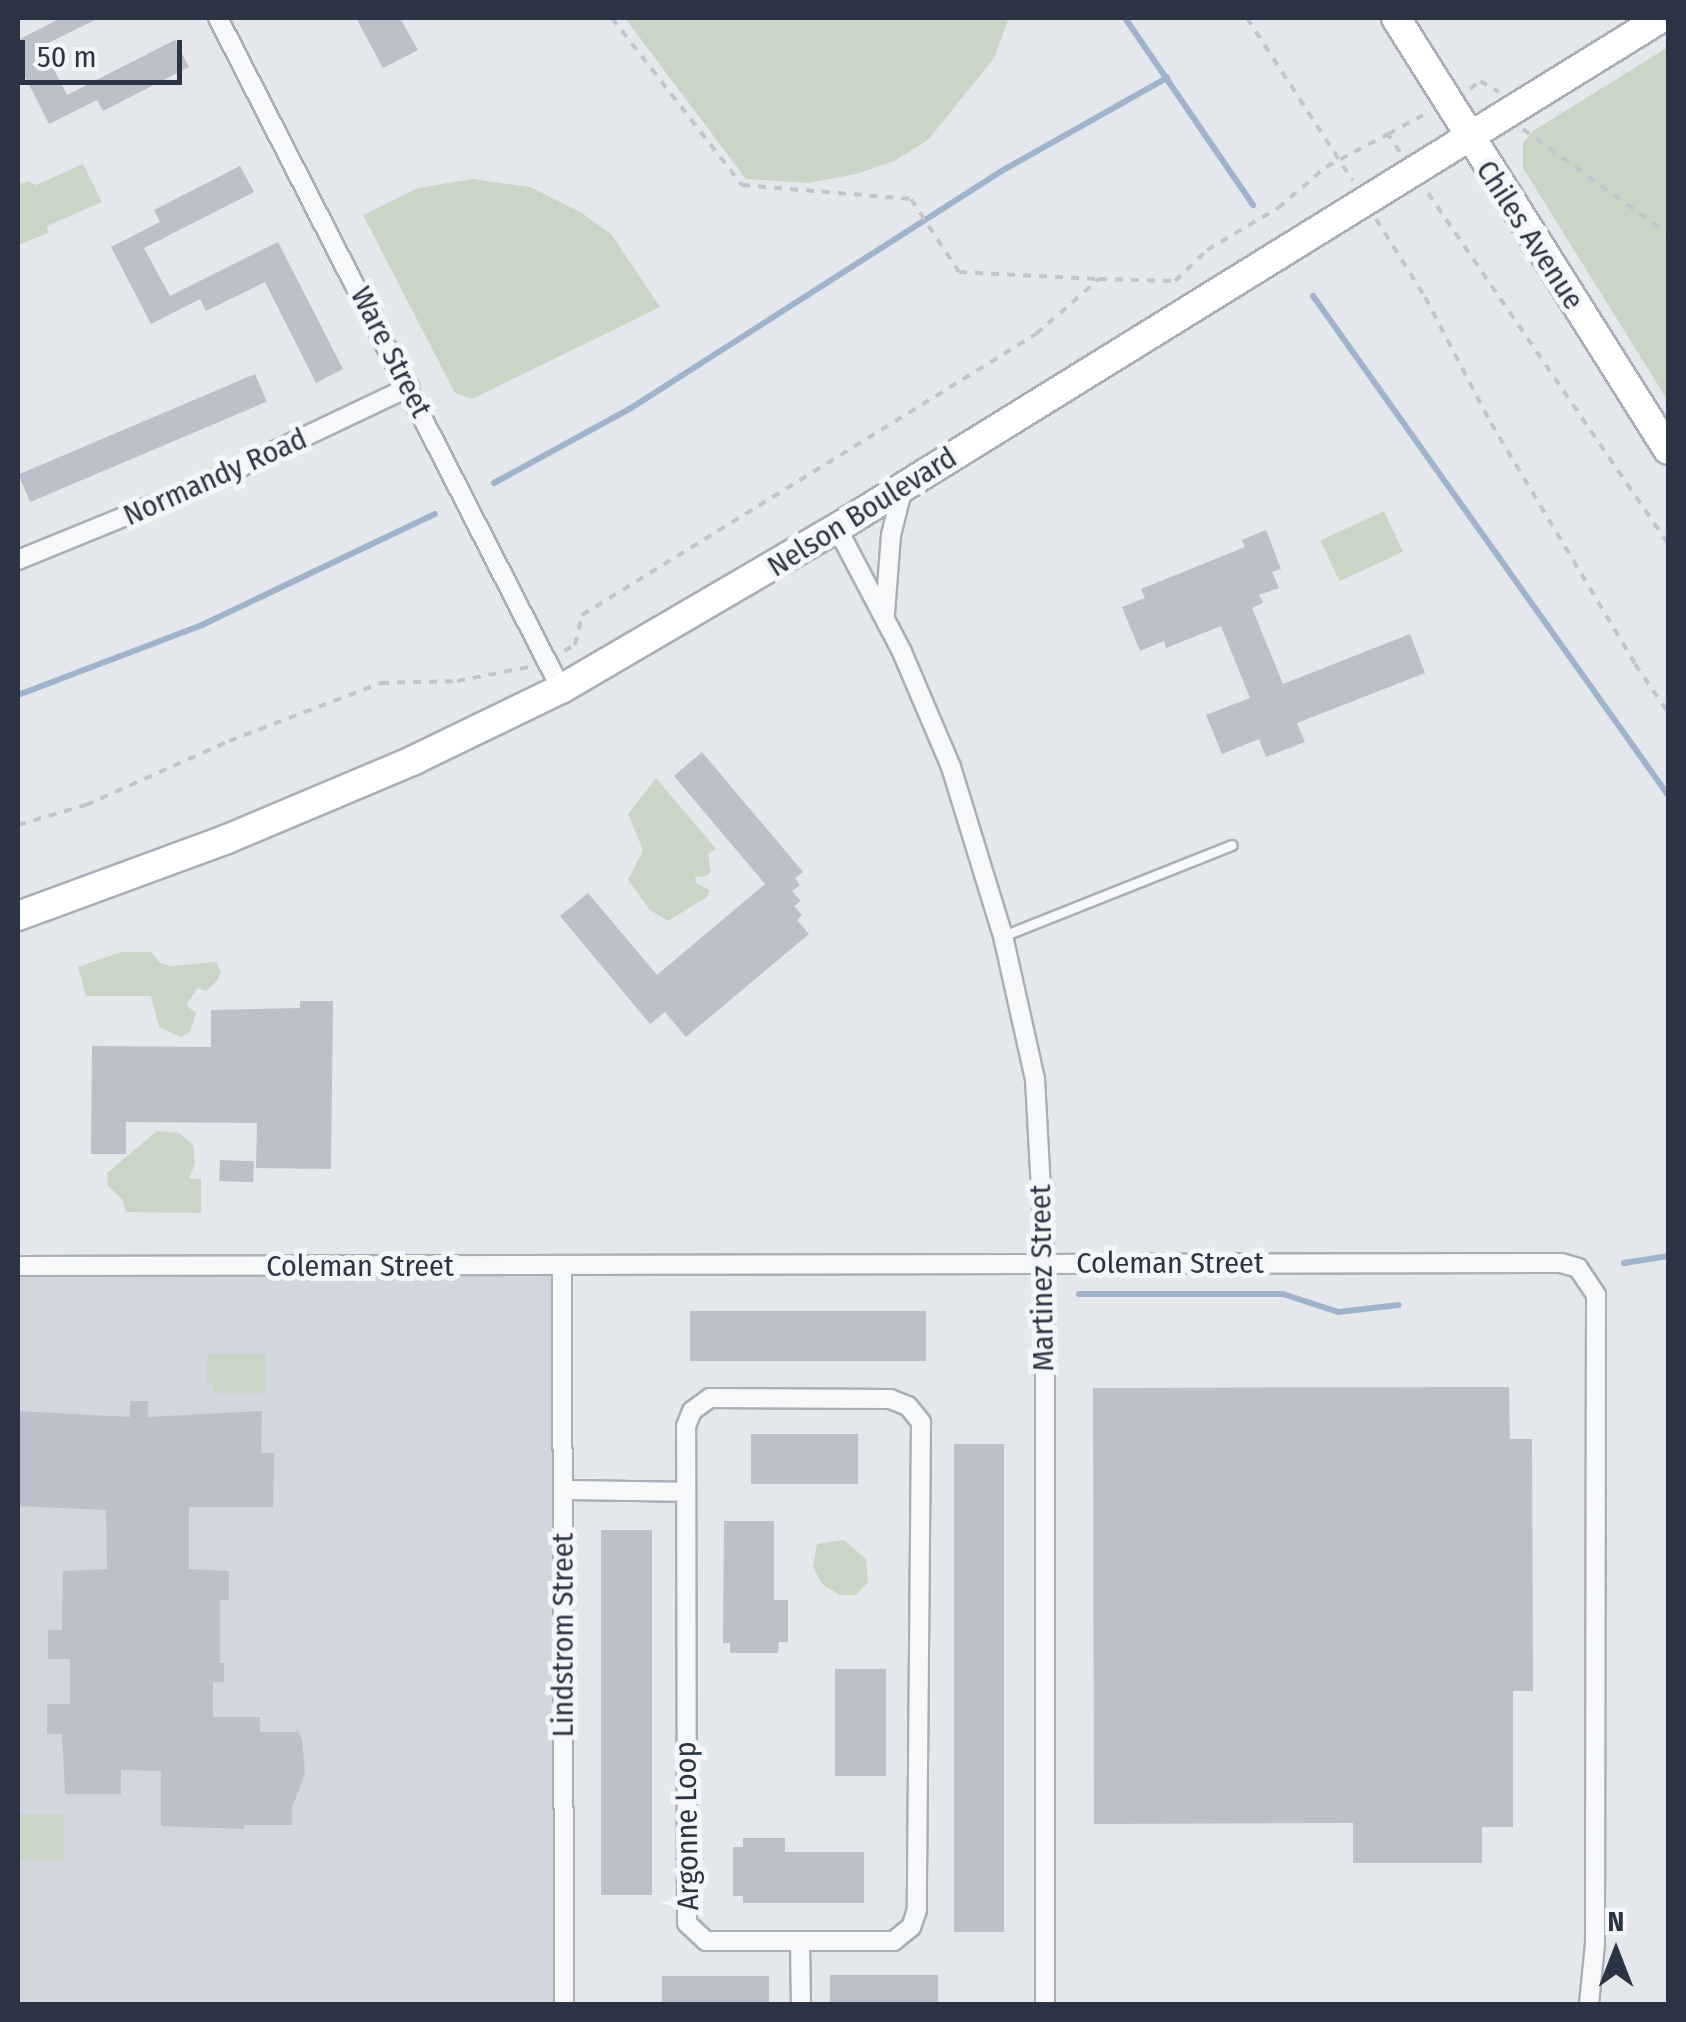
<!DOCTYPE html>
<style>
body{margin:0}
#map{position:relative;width:1686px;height:2022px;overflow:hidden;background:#e4e7ec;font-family:"Fira Sans Condensed",sans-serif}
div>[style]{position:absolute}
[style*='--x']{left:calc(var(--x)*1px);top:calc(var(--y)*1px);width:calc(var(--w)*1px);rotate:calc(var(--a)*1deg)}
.built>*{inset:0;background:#d2d6de;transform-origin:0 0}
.green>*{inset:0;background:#c9d6c5;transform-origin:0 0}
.stream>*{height:6px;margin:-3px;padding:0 3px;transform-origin:3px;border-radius:3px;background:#9fb4cc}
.building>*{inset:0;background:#bbc0ca;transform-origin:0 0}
.path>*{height:4px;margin-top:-2px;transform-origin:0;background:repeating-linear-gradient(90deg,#c2c5cb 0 8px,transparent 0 16px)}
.roads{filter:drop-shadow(2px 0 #a9aeb7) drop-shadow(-2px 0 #a9aeb7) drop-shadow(0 2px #a9aeb7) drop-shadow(0 -2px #a9aeb7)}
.lane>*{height:9px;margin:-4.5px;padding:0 4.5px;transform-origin:4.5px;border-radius:4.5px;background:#f7f8fa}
.street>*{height:18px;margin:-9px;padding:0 9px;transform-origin:9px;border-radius:9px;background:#f7f8fa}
.secondary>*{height:28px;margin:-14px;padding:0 14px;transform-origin:14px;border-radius:14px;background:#fff}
span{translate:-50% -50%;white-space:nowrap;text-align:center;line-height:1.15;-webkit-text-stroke:10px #f4f6f9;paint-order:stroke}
.street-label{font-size:30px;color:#2b3445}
.frame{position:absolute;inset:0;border:20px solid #2b3445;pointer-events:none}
.north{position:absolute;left:1566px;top:1902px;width:100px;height:100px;-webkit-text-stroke:8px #f4f6f9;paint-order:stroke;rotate:0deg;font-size:28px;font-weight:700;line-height:40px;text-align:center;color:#2b3445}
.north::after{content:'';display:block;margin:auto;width:35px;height:45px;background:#2b3445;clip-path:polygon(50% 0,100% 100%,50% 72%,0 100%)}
.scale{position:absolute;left:20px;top:40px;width:162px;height:45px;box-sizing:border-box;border:5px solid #2b3445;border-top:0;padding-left:12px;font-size:30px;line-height:35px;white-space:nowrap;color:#2b3445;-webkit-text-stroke:8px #f4f6f9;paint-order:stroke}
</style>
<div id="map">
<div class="built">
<div style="left:562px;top:1266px;width:738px;height:544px;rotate:90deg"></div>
</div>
<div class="green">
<div style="clip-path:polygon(625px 18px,1009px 18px,994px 58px,928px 140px,894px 161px,856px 174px,808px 183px,746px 179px)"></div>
<div style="clip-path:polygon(1668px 47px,1668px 401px,1523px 168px,1523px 143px,1533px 131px)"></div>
<div style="clip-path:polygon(83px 164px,102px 202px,47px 226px,48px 233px,18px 245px,18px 185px,28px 181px,36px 185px)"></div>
<div style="clip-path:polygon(473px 179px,530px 187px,582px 213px,611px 234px,660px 307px,472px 399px,455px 393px,363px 215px,418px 188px)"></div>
<div style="left:1384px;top:511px;width:45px;height:70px;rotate:65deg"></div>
<div style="clip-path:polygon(656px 778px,716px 849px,708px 854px,711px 871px,707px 876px,695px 877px,697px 884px,710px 890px,707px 897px,668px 921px,650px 910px,628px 880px,643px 850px,628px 814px)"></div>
<div style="clip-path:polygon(121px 952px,151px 952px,160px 963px,171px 966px,216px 962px,221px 972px,216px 982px,206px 991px,198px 988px,186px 1005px,196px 1013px,190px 1032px,181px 1037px,159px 1027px,151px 996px,86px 996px,78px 967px)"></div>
<div style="clip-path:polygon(157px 1131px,179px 1133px,193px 1145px,195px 1164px,189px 1178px,201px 1179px,201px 1213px,126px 1212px,122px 1199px,108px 1186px,107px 1173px)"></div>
<div style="clip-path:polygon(207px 1354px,266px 1354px,266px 1393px,213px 1393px,213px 1384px,207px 1384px)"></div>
<div style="clip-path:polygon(844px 1540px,866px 1559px,868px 1582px,856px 1595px,840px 1595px,822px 1584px,813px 1567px,817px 1544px)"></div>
<div style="left:18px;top:1814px;width:46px;height:45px"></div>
</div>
<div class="stream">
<div style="--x:1125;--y:18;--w:227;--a:55.6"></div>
<div style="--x:1313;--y:296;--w:612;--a:54.57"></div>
<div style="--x:494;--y:483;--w:156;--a:-28.7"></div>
<div style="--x:631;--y:408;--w:446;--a:-32.6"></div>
<div style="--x:1007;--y:168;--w:184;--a:-29.4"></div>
<div style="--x:18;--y:695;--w:197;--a:-20.8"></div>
<div style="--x:202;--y:625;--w:258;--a:-25.5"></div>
<div style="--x:1624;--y:1263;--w:45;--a:-9"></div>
<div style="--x:1079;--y:1294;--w:204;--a:0"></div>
<div style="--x:1283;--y:1294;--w:58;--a:18.1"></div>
<div style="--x:1338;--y:1312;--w:61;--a:-6.5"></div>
</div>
<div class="building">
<div style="clip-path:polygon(61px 18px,99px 18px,42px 46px,67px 95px,175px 40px,189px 67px,103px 111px,97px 100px,49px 124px,18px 63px,18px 40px)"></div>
<div style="clip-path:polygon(356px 18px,400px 18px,418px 50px,383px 68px)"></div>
<div style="clip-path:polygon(240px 166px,254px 192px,144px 248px,170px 296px,278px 242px,343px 369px,316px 383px,265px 282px,206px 311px,200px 299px,151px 324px,111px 247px,160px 222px,154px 210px)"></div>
<div style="left:255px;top:374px;width:30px;height:257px;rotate:67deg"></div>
<div style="clip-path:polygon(1266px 530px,1281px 569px,1272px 572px,1279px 588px,1259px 595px,1263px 603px,1252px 608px,1283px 684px,1410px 634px,1425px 673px,1297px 723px,1305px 742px,1266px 757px,1259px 739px,1222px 754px,1206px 715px,1250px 698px,1221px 626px,1166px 648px,1164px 641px,1140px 651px,1122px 607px,1145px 598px,1141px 589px,1245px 547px,1242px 540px)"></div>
<div style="clip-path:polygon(702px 752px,803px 872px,795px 878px,800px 885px,792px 891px,801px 901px,794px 906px,802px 915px,797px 920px,809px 934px,686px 1037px,665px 1012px,650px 1024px,560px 916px,588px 893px,657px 975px,765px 884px,674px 776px)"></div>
<div style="clip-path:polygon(300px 1001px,333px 1001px,331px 1169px,256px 1168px,257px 1123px,126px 1122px,126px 1154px,91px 1154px,92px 1046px,211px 1047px,211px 1010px,300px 1008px)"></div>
<div style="left:220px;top:1160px;width:34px;height:21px;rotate:2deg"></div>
<div style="left:690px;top:1311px;width:236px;height:50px"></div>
<div style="clip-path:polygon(1509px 1387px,1510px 1439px,1532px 1439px,1533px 1691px,1513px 1691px,1513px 1827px,1482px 1827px,1482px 1863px,1353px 1863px,1353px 1823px,1094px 1824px,1093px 1388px)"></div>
<div style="clip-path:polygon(130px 1401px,148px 1401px,148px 1417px,262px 1411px,261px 1453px,274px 1453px,273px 1507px,189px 1507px,189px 1569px,229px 1571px,229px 1600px,220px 1600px,220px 1663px,224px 1663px,224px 1682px,213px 1682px,213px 1717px,260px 1717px,260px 1732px,298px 1732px,302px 1739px,305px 1773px,292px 1808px,292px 1825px,244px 1825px,244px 1829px,161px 1826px,161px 1771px,121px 1770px,121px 1794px,65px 1794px,62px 1734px,47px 1734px,47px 1704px,70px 1704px,70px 1659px,48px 1659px,48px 1630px,62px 1630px,63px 1571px,107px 1569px,106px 1510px,18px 1506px,18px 1411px,130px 1417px)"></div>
<div style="left:751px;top:1434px;width:107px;height:50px"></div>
<div style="left:954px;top:1444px;width:50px;height:488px"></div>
<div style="clip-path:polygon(724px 1521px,774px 1521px,774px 1600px,788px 1600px,788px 1642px,779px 1642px,778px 1653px,730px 1653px,730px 1643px,723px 1643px)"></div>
<div style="left:601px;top:1530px;width:51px;height:365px"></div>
<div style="left:835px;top:1669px;width:51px;height:107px"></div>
<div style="clip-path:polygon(743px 1838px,785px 1838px,785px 1852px,864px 1852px,864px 1903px,743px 1903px,743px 1896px,733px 1896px,733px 1847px,743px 1847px)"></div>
<div style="left:830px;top:1975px;width:108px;height:29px"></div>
<div style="left:662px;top:1976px;width:107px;height:28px"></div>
</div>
<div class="path">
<div style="--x:612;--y:18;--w:212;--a:52.1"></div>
<div style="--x:742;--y:185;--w:170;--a:4.7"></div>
<div style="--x:911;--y:199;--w:87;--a:56.7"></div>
<div style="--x:959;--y:272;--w:140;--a:2.9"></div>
<div style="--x:1247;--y:18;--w:194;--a:57"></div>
<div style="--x:1470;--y:89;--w:13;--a:-39"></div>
<div style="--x:1480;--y:81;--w:22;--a:30"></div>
<div style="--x:1523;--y:129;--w:179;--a:35.9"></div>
<div style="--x:1400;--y:152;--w:22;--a:-124"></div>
<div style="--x:1388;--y:134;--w:44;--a:-28.3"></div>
<div style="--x:1428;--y:193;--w:424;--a:55.6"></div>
<div style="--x:1376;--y:219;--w:92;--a:57.9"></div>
<div style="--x:1425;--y:297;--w:142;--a:62.4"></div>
<div style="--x:1491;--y:423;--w:281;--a:59.1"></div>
<div style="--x:1635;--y:664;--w:58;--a:55.5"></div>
<div style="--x:564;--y:651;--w:13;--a:-29"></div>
<div style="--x:575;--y:645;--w:31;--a:-77"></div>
<div style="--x:582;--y:615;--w:534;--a:-31.76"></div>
<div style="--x:1036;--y:334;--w:84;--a:-41.1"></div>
<div style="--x:1099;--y:279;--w:76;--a:1.5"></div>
<div style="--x:1175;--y:281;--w:45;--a:-44.1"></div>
<div style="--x:1207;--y:250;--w:82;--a:-30.6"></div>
<div style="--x:1278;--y:208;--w:63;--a:-40.5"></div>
<div style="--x:1326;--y:167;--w:70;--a:-28"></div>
<div style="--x:18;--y:825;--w:71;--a:-16.4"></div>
<div style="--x:86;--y:805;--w:157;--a:-24.1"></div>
<div style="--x:229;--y:741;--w:163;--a:-20.9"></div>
<div style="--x:381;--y:683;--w:76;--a:-1.5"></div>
<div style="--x:457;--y:681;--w:73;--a:-11"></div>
</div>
<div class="roads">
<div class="lane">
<div style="--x:1003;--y:936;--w:246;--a:-21.7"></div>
</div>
<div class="street">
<div style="--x:218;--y:18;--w:754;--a:62.92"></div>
<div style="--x:837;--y:528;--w:140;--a:62.3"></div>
<div style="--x:902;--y:652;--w:125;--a:66.9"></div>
<div style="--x:951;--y:767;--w:177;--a:72.9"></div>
<div style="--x:1003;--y:936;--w:147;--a:77.4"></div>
<div style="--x:1035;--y:1079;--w:184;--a:86.9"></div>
<div style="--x:1045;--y:1263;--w:741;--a:90"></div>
<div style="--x:18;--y:560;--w:204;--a:-22.2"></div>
<div style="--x:207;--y:483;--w:224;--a:-25.4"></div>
<div style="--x:885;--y:613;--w:78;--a:-85.6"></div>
<div style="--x:891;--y:535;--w:49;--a:-76"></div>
<div style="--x:18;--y:1266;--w:1543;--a:-0.11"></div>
<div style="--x:1561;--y:1263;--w:18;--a:16"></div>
<div style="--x:1578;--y:1268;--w:32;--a:56"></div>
<div style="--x:1596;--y:1295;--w:649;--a:90.09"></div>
<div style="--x:1595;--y:1944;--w:60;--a:95.7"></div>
<div style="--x:562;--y:1266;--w:738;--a:89.84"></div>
<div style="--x:710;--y:1398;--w:180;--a:0.3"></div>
<div style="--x:890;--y:1399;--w:19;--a:21"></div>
<div style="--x:908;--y:1406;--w:21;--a:51"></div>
<div style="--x:921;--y:1422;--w:488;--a:90.5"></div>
<div style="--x:917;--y:1910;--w:18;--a:109"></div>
<div style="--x:911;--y:1927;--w:22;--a:141"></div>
<div style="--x:894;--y:1941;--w:188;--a:180"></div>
<div style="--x:706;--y:1941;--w:26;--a:-137"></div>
<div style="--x:687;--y:1923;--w:497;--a:-90.1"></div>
<div style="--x:686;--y:1426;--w:16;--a:-68"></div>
<div style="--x:692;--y:1411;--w:22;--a:-36"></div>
<div style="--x:563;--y:1490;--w:123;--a:0.9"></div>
<div style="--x:800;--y:1942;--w:62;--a:89.1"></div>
</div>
<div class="secondary">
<div style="--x:1396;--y:18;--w:510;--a:57.8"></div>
<div style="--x:18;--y:916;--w:221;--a:-20.2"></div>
<div style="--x:225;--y:840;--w:205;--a:-22.9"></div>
<div style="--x:414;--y:760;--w:163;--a:-25.8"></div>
<div style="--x:561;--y:689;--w:320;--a:-30.3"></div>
<div style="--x:837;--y:528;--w:969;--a:-31.75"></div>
</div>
</div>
<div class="street-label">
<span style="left:1530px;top:235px;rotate:57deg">Chiles Avenue</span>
<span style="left:391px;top:352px;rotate:63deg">Ware Street</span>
<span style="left:215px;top:477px;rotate:-24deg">Normandy Road</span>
<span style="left:862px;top:512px;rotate:-32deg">Nelson Boulevard</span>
<span style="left:1170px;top:1263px">Coleman Street</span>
<span style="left:360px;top:1266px">Coleman Street</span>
<span style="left:1042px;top:1278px;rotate:-91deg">Martinez Street</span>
<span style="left:563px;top:1635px;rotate:-90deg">Lindstrom Street</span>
<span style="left:687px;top:1826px;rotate:-91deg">Argonne Loop</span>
</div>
<div class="frame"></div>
<div class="north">N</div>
<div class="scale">50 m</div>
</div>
